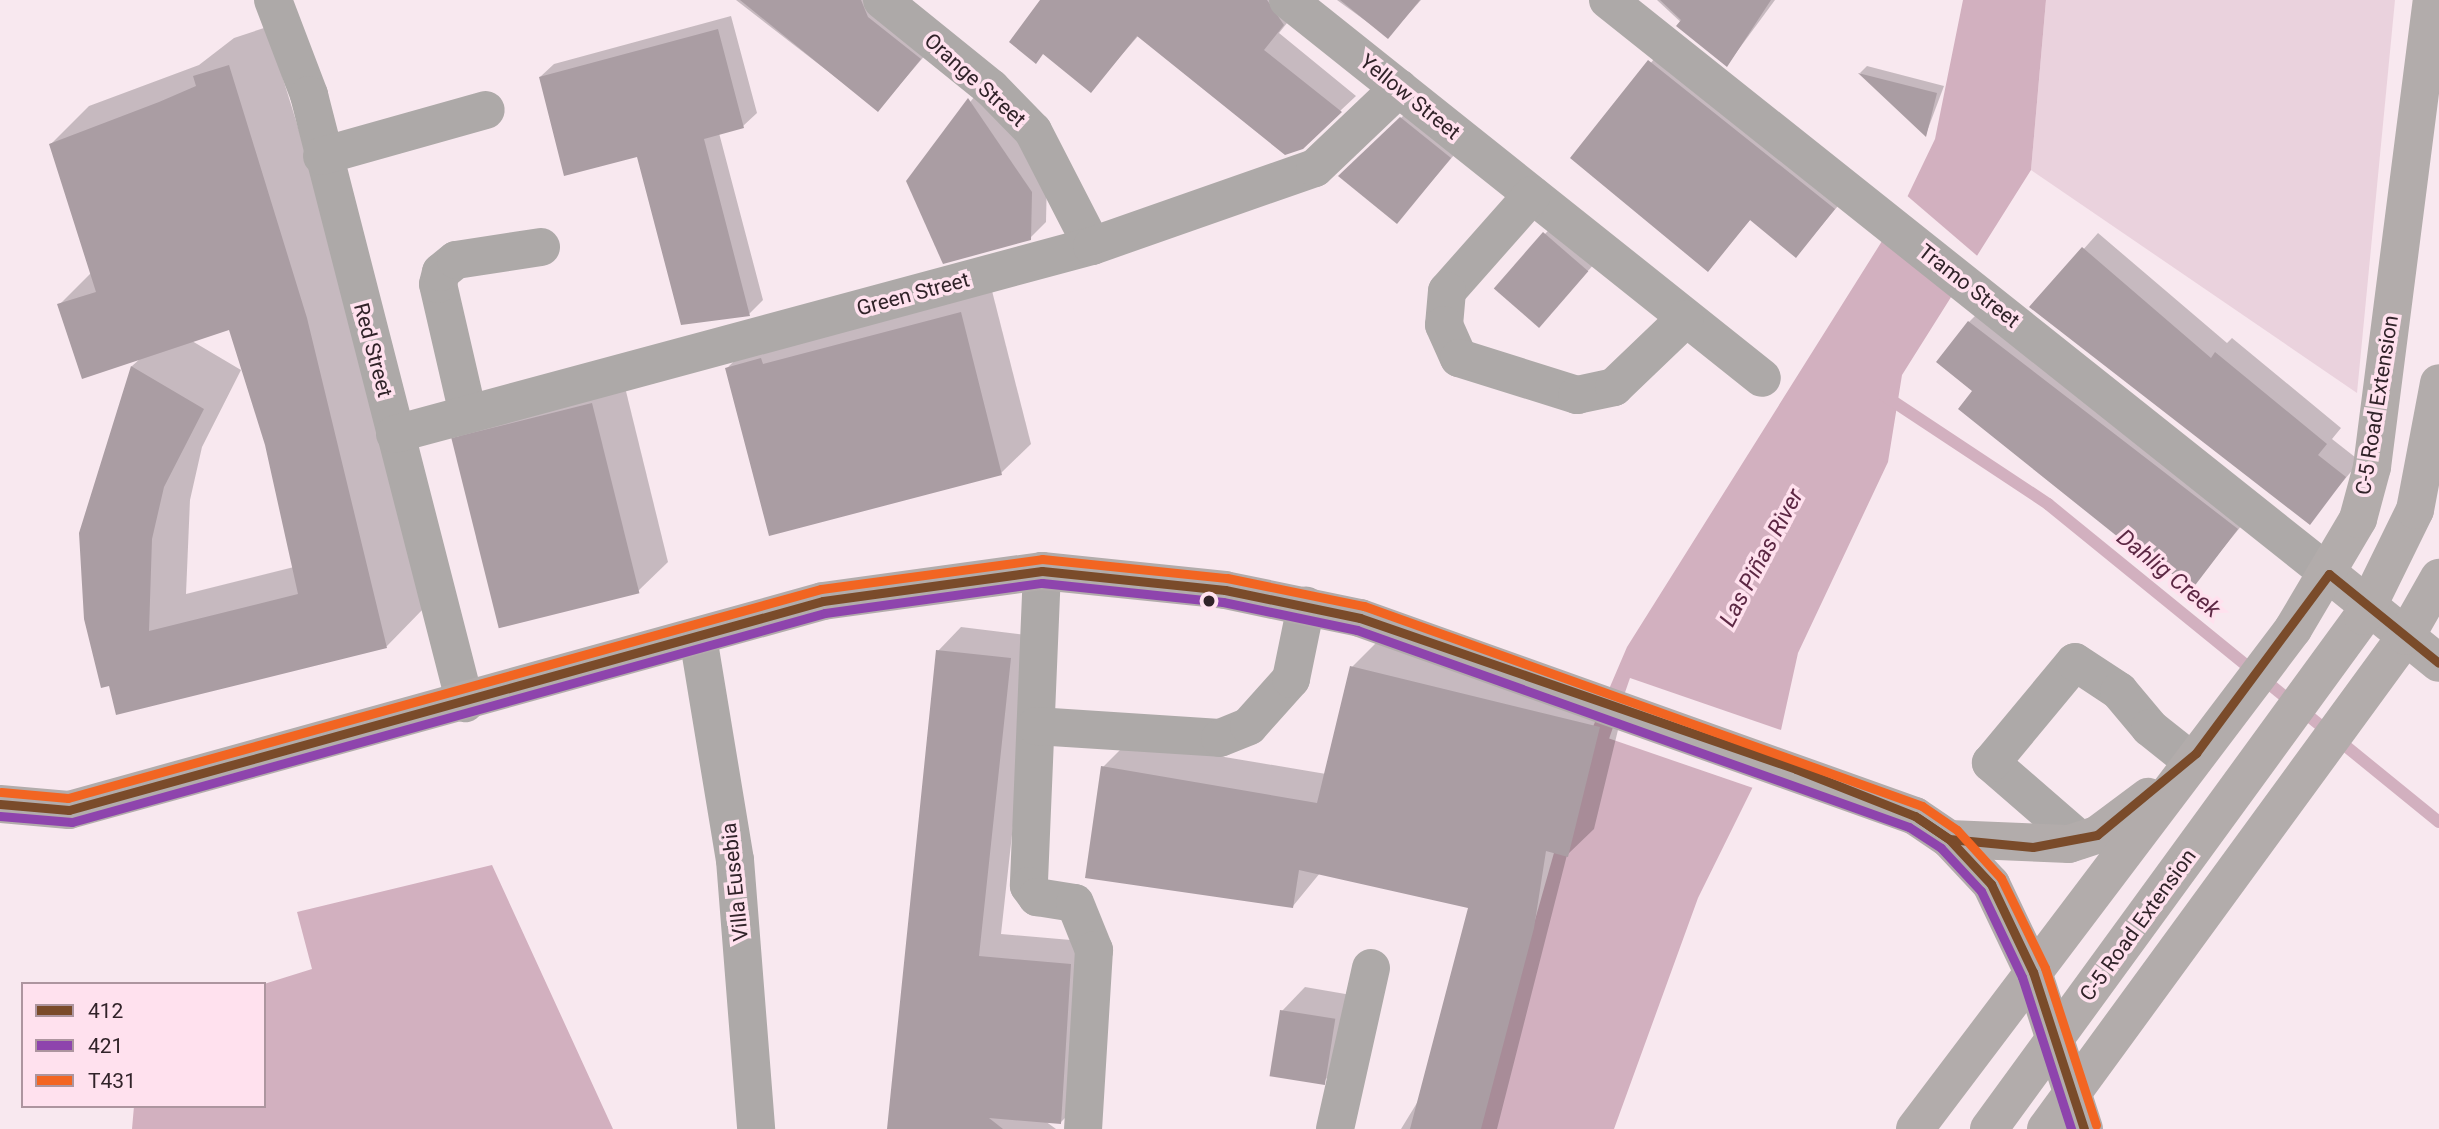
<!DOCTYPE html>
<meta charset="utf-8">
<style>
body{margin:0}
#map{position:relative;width:2439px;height:1129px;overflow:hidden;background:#f8e8ef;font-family:Roboto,sans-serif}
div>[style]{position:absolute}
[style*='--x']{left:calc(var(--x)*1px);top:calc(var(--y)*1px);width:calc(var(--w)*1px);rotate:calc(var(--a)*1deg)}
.green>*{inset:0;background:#ead2dd}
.water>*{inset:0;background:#d2b0bf}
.pier>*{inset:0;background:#f8e8ef;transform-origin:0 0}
.shadow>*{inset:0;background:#0003}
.stream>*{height:12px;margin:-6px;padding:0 6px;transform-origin:6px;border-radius:6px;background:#d2b0bf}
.building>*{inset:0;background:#aa9da3;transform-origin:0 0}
.minor>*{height:38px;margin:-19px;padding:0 19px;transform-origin:19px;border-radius:19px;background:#ada9a8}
.major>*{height:38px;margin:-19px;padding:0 19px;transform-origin:19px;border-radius:19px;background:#b2acab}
.major-bridge>*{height:38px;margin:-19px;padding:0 19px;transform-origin:19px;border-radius:19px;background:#b2acab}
.bus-1>*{height:9px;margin:-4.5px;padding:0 4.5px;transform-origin:4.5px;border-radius:4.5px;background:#7a4b2a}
.bus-2>*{height:9px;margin:-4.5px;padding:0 4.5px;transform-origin:4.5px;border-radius:4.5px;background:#8e44ad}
.bus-3>*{height:9px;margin:-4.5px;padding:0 4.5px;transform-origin:4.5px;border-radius:4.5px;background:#f26522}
.dots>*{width:19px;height:19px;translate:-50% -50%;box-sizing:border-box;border:4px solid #ffe1ee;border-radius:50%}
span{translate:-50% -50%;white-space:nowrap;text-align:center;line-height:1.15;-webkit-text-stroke:7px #ffe1ee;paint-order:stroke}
.street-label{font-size:21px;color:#312329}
.water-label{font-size:23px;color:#5d2844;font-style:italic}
.legend{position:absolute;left:21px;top:982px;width:245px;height:126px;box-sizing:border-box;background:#ffe1ee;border:2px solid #ad959f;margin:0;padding:9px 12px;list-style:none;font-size:21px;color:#312329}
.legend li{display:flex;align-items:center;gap:14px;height:35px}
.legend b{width:35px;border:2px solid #ad959f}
</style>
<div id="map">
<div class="green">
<div style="clip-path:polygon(2046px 0,2395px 0,2357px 393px,2031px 170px)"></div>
</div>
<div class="water">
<div style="clip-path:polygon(1963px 0,2046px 0,2031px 170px,1902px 375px,1888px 462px,1798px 653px,1781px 730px,1698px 898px,1614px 1129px,1476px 1129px,1583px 750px,1627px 647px,1899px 214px,1935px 139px)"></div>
<div style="clip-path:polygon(492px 865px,613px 1129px,132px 1129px,134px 1106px,264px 1106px,264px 984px,312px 969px,297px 912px)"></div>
</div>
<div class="pier">
<div style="clip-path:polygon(1905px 194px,1982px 260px,1956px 299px,1896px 212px)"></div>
<div style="left:1630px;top:678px;width:163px;height:64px;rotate:19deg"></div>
</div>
<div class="shadow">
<div style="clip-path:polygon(736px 0,893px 0,939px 39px,878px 110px)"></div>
<div style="clip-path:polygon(1042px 0,1291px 0,1299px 8px,1279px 33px,1356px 96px,1340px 111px,1139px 35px,1091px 90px,1044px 52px)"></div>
<div style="clip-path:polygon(1337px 0,1421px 0,1388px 37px)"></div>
<div style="clip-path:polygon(1657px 0,1775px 0,1727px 65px)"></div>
<div style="clip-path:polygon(731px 16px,757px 113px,743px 126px,719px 133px,763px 300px,749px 314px,638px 155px,540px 77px,554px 64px)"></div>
<div style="clip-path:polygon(evenodd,267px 27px,345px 279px,425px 607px,387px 646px,117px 713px,81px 533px,132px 366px,142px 357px,59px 305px,92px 272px,51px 144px,89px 106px,199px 65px,234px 38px,267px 27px,231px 328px,267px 444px,294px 567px,186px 594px,190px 500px,202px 447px,241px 370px,192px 341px,231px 328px)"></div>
<div style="clip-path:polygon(1664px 47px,1848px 194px,1796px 256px,1751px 219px,1707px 270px,1572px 158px)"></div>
<div style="clip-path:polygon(1867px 66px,1944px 86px,1926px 134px,1860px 73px)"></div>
<div style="clip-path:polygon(985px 83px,1047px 176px,1046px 222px,1030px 238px,908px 182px)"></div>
<div style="clip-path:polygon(1417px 103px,1466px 141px,1397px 222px,1356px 160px)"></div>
<div style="clip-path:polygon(1560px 218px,1603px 254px,1539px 326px,1545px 234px)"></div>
<div style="clip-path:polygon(2098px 233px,2227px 343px,2232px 338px,2341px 428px,2332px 439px,2360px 461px,2309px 522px,2032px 307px)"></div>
<div style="clip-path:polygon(990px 283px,1031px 444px,1001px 473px,727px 368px,757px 339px)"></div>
<div style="clip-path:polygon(1984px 307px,2251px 514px,2193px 585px,1975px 391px,1969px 322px)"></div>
<div style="clip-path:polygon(622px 375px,668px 562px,638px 591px,454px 442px,483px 412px)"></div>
<div style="clip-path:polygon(961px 627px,1034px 636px,1001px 934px,1094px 942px,1084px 1099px,1061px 1122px,1045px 1121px,1056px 1129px,890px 1129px,938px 651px)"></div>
<div style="clip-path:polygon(1378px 641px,1625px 701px,1594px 829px,1567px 855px,1497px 1129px,1401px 1129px,1420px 1098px,1470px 907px,1320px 873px,1293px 906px,1103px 767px,1129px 741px,1326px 774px,1352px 667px)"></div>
<div style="clip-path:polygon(1305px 987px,1357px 996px,1345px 1060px,1322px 1083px,1282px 1011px)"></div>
</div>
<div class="stream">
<div style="--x:1885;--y:396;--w:196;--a:33.5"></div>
<div style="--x:2048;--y:504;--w:504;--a:39.12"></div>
</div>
<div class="building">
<div style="clip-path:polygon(740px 0,861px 0,868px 17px,921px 59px,878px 112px)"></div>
<div style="clip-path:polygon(1040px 0,1267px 0,1284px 25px,1264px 50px,1342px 112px,1303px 149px,1285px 155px,1137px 36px,1091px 93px,1043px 54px,1036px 64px,1009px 42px)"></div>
<div style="clip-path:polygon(1340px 0,1420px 0,1388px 39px)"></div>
<div style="clip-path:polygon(1660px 0,1771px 0,1727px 67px,1676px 26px,1681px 20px)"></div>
<div style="clip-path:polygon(718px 29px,744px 128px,704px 139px,750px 316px,681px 325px,637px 157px,564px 176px,539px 77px)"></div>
<div style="clip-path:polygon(1648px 60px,1835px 209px,1796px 258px,1750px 220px,1708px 272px,1570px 158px)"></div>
<div style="clip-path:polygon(229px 65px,307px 318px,387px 648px,116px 715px,109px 686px,101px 688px,84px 619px,79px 533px,131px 366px,204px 409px,164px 487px,152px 539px,149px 631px,298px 594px,265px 445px,229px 330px,82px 379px,57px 304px,96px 292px,49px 144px,159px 102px,196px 86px,193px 76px)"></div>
<div style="clip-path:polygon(1858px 73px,1937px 93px,1926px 137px)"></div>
<div style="clip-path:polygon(968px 98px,1032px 192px,1031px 240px,943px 264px,906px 181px)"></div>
<div style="clip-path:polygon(1400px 117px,1451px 158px,1397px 224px,1338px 176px)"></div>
<div style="left:1543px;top:232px;width:60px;height:75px;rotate:41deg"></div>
<div style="clip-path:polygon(2082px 247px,2211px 358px,2215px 352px,2327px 444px,2318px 455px,2346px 477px,2310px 525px,2029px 307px)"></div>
<div style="clip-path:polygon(961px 312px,1002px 475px,769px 536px,725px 368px,761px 358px,763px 364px)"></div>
<div style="clip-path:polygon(1968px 321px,2238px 529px,2193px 588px,2123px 541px,1958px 409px,1972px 391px,1936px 362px)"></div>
<div style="left:592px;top:403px;width:196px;height:145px;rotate:76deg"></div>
<div style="clip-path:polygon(936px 650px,1011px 658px,979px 956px,1071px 964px,1061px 1124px,989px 1118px,1003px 1129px,887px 1129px)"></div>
<div style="clip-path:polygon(1350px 666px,1600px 727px,1568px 857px,1546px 851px,1534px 928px,1481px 1129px,1410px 1129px,1468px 908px,1299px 870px,1293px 908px,1085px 878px,1101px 766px,1317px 803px)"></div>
<div style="left:1280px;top:1010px;width:56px;height:67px;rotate:9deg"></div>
</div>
<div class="minor">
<div style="--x:273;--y:0;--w:102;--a:69.2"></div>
<div style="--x:309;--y:95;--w:628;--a:75.61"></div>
<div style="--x:882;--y:0;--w:140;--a:38.9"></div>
<div style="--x:991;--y:88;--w:60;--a:45.7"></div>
<div style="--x:1033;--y:131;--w:129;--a:62.8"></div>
<div style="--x:1288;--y:0;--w:606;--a:38.57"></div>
<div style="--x:1608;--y:0;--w:922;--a:38.52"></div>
<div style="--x:322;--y:156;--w:170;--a:-15.7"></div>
<div style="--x:1532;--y:195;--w:128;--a:131.5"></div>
<div style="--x:1447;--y:291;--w:34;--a:95"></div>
<div style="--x:1444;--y:325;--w:36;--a:66"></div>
<div style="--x:1459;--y:358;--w:124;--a:17.4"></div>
<div style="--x:1577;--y:395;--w:38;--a:-12"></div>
<div style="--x:1614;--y:387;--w:98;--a:-43.8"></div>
<div style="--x:468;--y:414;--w:133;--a:-103"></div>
<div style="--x:438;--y:284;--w:12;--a:-76"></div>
<div style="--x:441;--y:272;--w:19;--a:-39"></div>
<div style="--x:456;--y:260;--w:86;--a:-8.7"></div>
<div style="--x:395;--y:434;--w:722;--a:-15.1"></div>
<div style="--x:1092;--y:246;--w:236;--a:-19.3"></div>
<div style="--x:1315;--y:168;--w:116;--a:-43.6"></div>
<div style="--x:1042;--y:571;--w:315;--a:92.4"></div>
<div style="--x:1029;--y:886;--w:14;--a:54"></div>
<div style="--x:1037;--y:897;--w:38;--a:9"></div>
<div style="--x:1075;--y:903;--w:51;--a:68"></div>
<div style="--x:1094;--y:950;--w:179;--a:93.5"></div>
<div style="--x:698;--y:637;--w:226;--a:80.6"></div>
<div style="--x:735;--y:860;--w:270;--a:85.5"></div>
<div style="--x:1036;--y:726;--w:184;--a:3.7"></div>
<div style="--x:1220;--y:738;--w:31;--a:-22"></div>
<div style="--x:1249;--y:726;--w:63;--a:-48.2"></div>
<div style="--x:1291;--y:679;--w:75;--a:-78.4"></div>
<div style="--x:2080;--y:840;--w:118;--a:-139.1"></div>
<div style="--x:1991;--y:763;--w:131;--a:-50.3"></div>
<div style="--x:2075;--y:662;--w:53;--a:33.4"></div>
<div style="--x:2119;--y:691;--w:48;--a:50"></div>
<div style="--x:2150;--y:728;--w:50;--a:38.5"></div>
<div style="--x:1335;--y:1129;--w:165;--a:-77.4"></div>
</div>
<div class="major">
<div style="--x:2329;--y:574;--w:141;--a:39"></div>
<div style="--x:0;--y:804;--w:69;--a:5"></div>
<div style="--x:69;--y:810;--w:782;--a:-15.49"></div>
<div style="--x:823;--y:601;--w:221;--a:-7.8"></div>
<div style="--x:1042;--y:571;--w:184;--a:5.9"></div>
<div style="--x:1225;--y:590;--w:138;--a:11.7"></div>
<div style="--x:1360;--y:618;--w:589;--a:19.63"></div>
<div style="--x:1915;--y:816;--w:41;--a:34.1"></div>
<div style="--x:1949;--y:839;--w:62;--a:47"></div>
<div style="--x:1991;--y:884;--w:98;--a:64.5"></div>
<div style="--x:2033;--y:972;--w:165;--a:72"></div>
<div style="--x:1949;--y:839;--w:120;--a:2.4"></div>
<div style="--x:2069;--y:844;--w:29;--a:-18"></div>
<div style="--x:2097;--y:835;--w:64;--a:-36.7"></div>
<div style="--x:1915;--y:1129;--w:627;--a:-52.91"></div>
<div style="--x:2293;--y:629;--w:128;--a:-59.4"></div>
<div style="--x:2358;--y:519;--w:54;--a:-74.9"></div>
<div style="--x:2372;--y:467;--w:471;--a:-82.7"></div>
<div style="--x:2046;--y:1129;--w:610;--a:-53.86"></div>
<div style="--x:2406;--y:636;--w:67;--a:-60.4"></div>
</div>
<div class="major-bridge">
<div style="--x:1989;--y:1129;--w:635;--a:-53.91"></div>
<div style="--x:2363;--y:616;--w:118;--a:-63.9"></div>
<div style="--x:2415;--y:510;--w:129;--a:-79.3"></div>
</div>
<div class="bus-1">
<div style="--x:0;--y:804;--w:69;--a:5"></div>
<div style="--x:69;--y:810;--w:782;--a:-15.49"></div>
<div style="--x:823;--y:601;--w:221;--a:-7.8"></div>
<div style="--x:1042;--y:571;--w:184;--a:5.9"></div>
<div style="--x:1225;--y:590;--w:138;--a:11.7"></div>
<div style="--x:1360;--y:618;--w:461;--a:19.1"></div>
<div style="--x:1796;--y:769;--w:128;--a:21.6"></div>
<div style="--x:1915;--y:816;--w:41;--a:34.1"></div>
<div style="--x:1949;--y:839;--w:84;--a:5.4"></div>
<div style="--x:2033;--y:847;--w:65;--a:-10.6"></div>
<div style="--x:2097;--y:835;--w:129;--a:-39.6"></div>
<div style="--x:2196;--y:753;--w:223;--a:-53.4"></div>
<div style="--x:2329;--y:574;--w:141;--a:39"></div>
<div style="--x:1918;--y:818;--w:37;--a:34"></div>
<div style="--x:1949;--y:839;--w:62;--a:47"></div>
<div style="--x:1991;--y:884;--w:98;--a:64.5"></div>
<div style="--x:2033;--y:972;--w:165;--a:72"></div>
</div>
<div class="bus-2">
<div style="--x:0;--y:816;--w:72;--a:4.8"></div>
<div style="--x:72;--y:822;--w:781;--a:-15.51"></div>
<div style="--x:825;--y:613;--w:219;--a:-7.9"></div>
<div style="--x:1042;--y:583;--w:182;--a:6"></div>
<div style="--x:1223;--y:602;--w:137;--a:11.8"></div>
<div style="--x:1357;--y:630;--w:586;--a:19.64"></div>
<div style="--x:1909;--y:827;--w:38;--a:33"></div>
<div style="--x:1941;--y:848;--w:59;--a:47.1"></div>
<div style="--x:1981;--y:891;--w:95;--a:64.5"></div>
<div style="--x:2022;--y:977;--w:160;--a:72.1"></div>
</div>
<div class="bus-3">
<div style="--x:1;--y:792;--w:67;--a:5.1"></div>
<div style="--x:68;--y:798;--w:781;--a:-15.51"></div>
<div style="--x:821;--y:589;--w:223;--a:-7.7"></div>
<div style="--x:1042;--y:559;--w:186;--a:5.9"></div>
<div style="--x:1227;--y:578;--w:140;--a:11.6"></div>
<div style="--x:1364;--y:606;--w:593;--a:19.72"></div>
<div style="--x:1922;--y:806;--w:42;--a:34.4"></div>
<div style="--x:1957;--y:830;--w:65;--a:47.5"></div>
<div style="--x:2001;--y:878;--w:100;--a:63.9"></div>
<div style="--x:2045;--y:968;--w:165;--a:72"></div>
</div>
<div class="dots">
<div style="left:1209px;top:601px;background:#312329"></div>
</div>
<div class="street-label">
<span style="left:975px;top:80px;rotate:42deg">Orange Street</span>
<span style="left:1410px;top:97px;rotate:39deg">Yellow Street</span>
<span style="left:1969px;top:286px;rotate:38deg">Tramo Street</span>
<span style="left:913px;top:294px;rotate:-15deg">Green Street</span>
<span style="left:373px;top:350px;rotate:75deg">Red Street</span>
<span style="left:2377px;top:405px;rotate:-81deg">C-5 Road Extension</span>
<span style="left:735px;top:882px;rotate:-96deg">Villa Eusebia</span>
<span style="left:2138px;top:925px;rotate:-54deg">C-5 Road Extension</span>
</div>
<div class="water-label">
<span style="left:1762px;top:558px;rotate:-62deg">Las Piñas River</span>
<span style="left:2168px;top:574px;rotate:39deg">Dahlig Creek</span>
</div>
<ul class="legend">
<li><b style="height:9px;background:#7a4b2a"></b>412</li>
<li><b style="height:9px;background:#8e44ad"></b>421</li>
<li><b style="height:9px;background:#f26522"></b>T431</li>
</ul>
</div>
